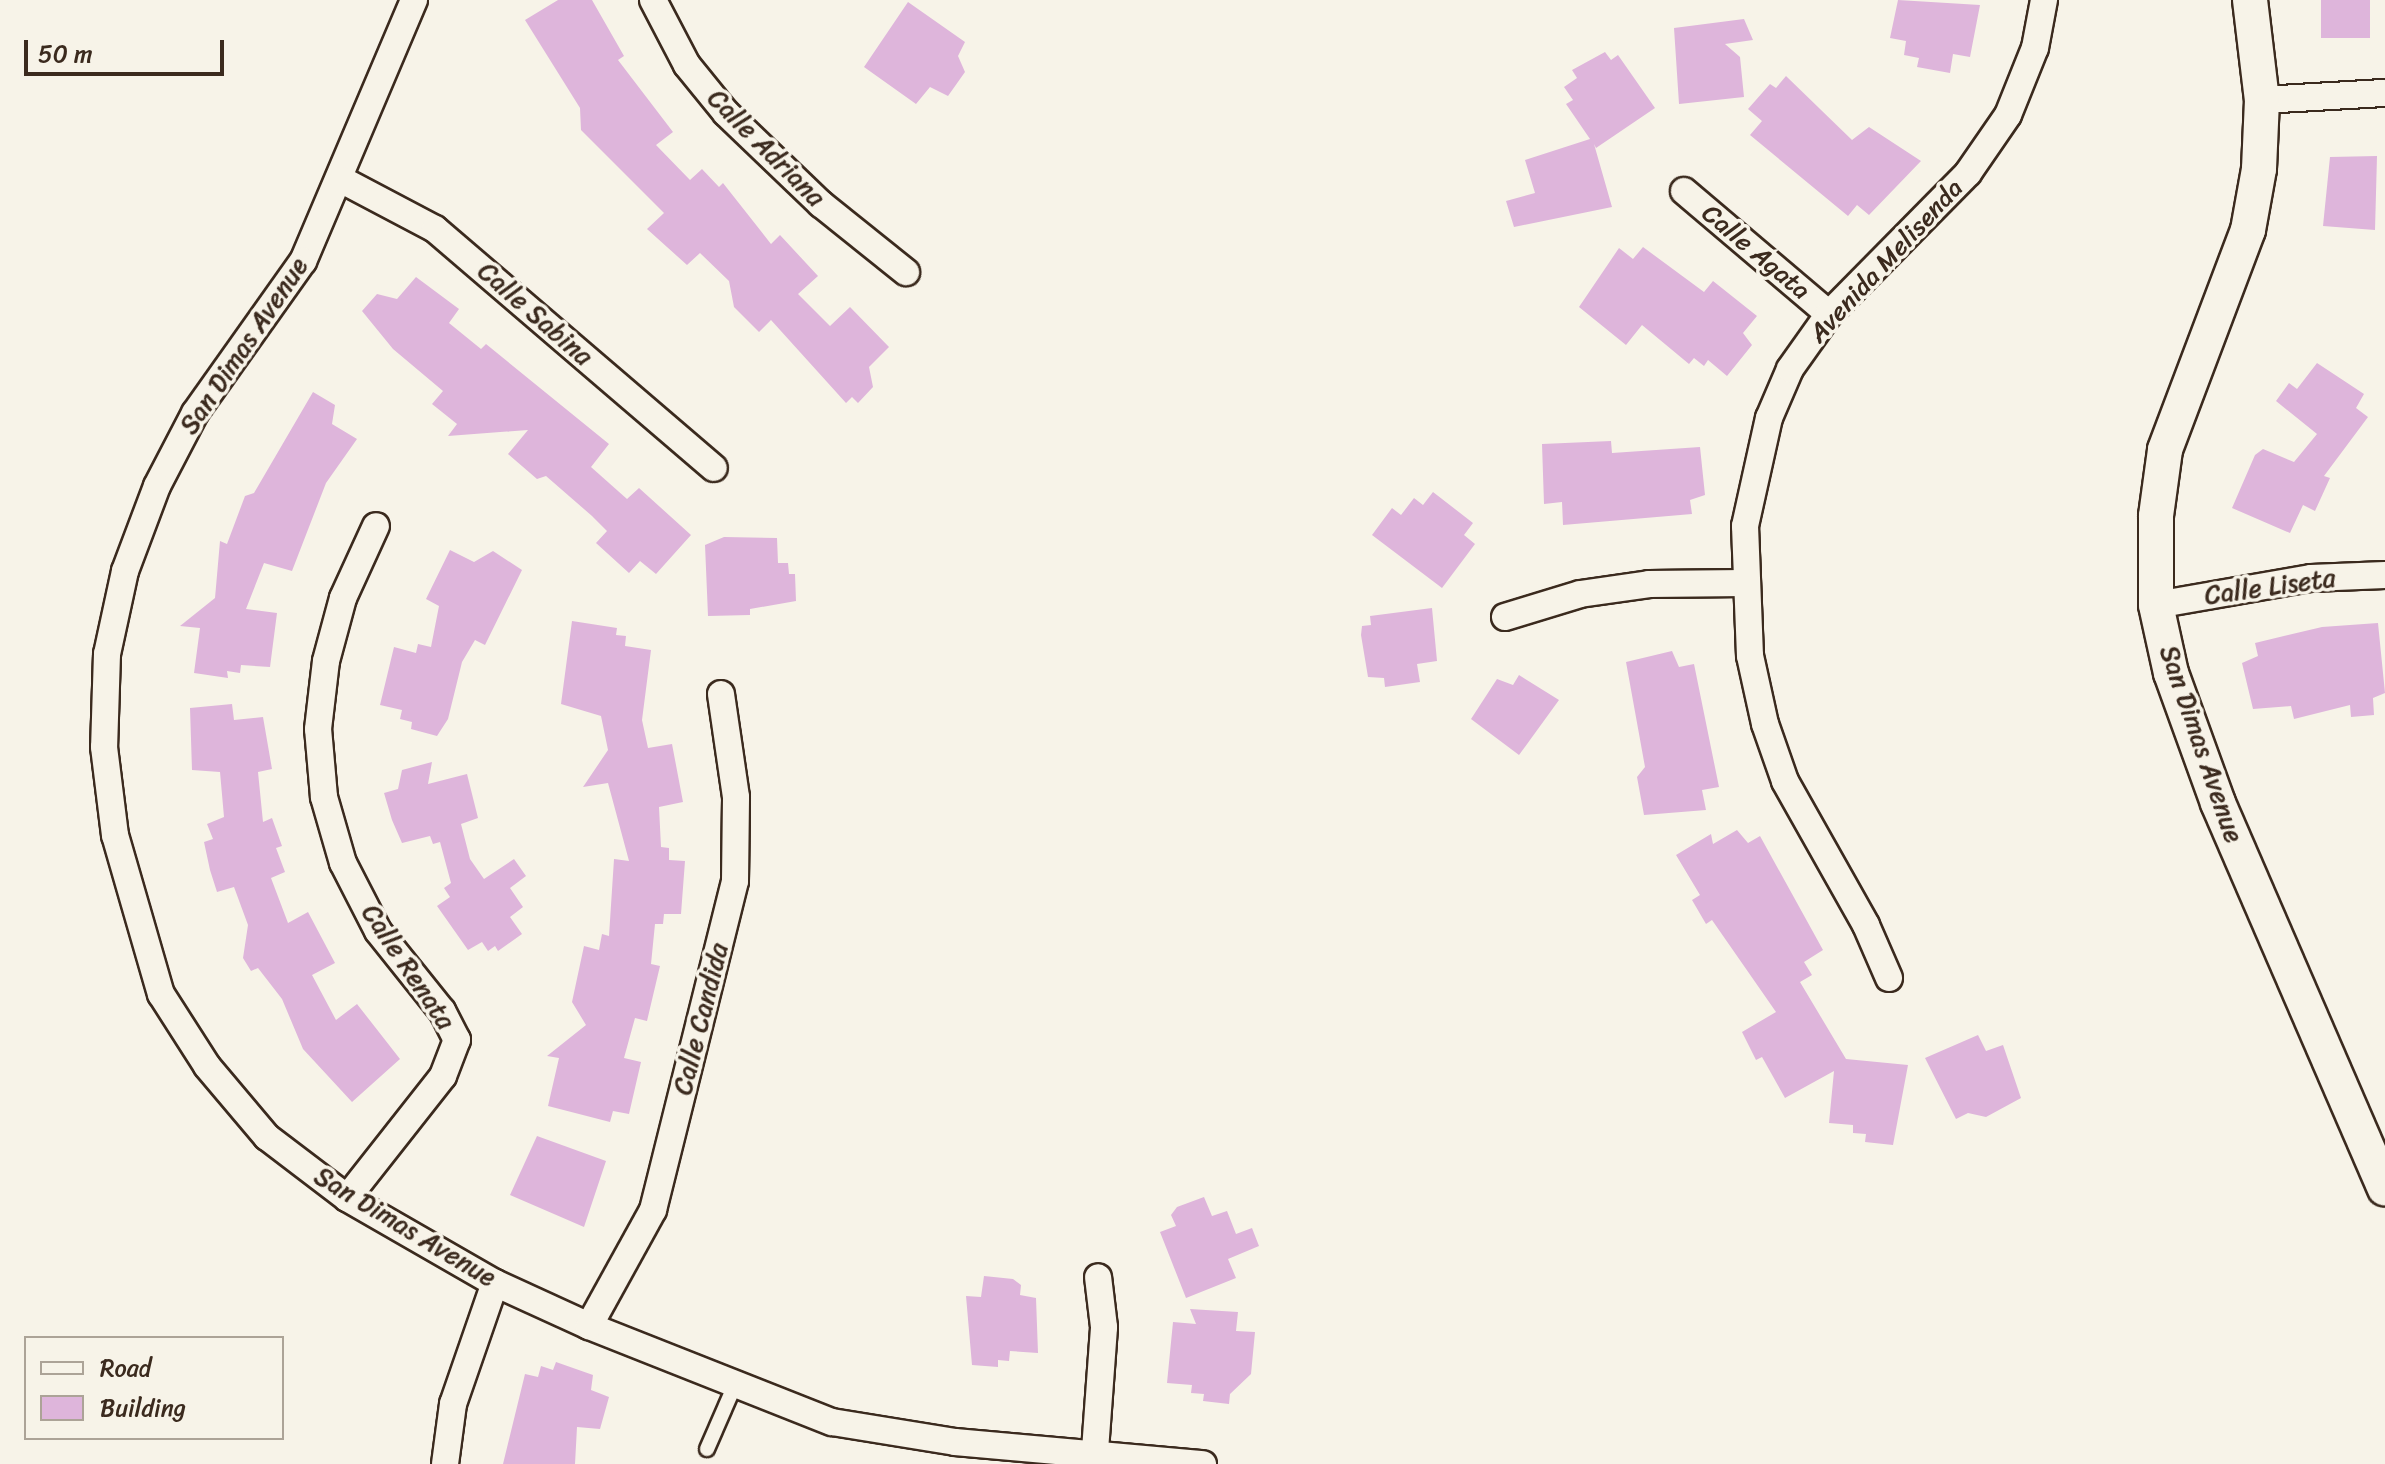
<!DOCTYPE html>
<style>
body{margin:0}
#map{position:relative;width:2385px;height:1464px;overflow:hidden;background:#f7f3e8;font-family:Sriracha,sans-serif}
div>[style]{position:absolute}
[style*='--x']{left:calc(var(--x)*1px);top:calc(var(--y)*1px);width:calc(var(--w)*1px);rotate:calc(var(--a)*1deg)}
.building>*{inset:0;background:#deb5db;transform-origin:0 0}
.roads{filter:drop-shadow(2px 0 #3b2a1e) drop-shadow(-2px 0 #3b2a1e) drop-shadow(0 2px #3b2a1e) drop-shadow(0 -2px #3b2a1e)}
.service>*{height:14px;margin:-7px;padding:0 7px;transform-origin:7px;border-radius:7px;background:#f7f3e8}
.minor>*{height:26px;margin:-13px;padding:0 13px;transform-origin:13px;border-radius:13px;background:#f7f3e8}
.tertiary>*{height:34px;margin:-17px;padding:0 17px;transform-origin:17px;border-radius:17px;background:#f7f3e8}
span{translate:-50% -50%;white-space:nowrap;text-align:center;line-height:1.15;-webkit-text-stroke:7px #f7f3e8;paint-order:stroke}
.street-label{font-size:26px;color:#3b2a1e}
.legend{position:absolute;left:24px;top:1336px;width:260px;height:104px;box-sizing:border-box;background:#f7f3e8;border:2px solid #aca397;margin:0;padding:10px 14px;list-style:none;font-size:24px;color:#3b2a1e}
.legend li{display:flex;align-items:center;gap:16px;height:40px}
.legend b{width:40px;border:2px solid #aca397}
.scale{position:absolute;left:24px;top:40px;width:200px;height:36px;box-sizing:border-box;border:4px solid #3b2a1e;border-top:0;padding-left:10px;font-size:24px;line-height:28px;white-space:nowrap;color:#3b2a1e;-webkit-text-stroke:6px #f7f3e8;paint-order:stroke}
</style>
<div id="map">
<div class="building">
<div style="clip-path:polygon(558px 0,592px 0,624px 56px,618px 60px,673px 132px,656px 145px,690px 180px,702px 169px,719px 187px,723px 183px,771px 244px,780px 235px,818px 276px,798px 294px,830px 326px,850px 307px,889px 347px,869px 367px,873px 387px,858px 403px,852px 397px,846px 403px,771px 320px,759px 332px,734px 307px,729px 281px,700px 253px,687px 265px,647px 229px,664px 213px,581px 130px,580px 108px,525px 20px)"></div>
<div style="clip-path:polygon(1898px 0,1980px 5px,1970px 57px,1953px 54px,1950px 73px,1917px 67px,1919px 58px,1904px 55px,1906px 41px,1890px 38px)"></div>
<div style="left:2321px;top:0;width:49px;height:38px"></div>
<div style="clip-path:polygon(908px 2px,965px 42px,958px 56px,965px 72px,948px 96px,930px 87px,916px 104px,864px 67px)"></div>
<div style="clip-path:polygon(1744px 19px,1753px 40px,1725px 44px,1740px 57px,1744px 97px,1679px 104px,1674px 28px)"></div>
<div style="clip-path:polygon(1605px 52px,1611px 60px,1618px 55px,1655px 108px,1596px 148px,1594px 144px,1612px 207px,1514px 227px,1506px 201px,1535px 193px,1525px 160px,1590px 139px,1566px 104px,1573px 100px,1564px 87px,1577px 78px,1572px 70px)"></div>
<div style="clip-path:polygon(1786px 76px,1852px 140px,1869px 127px,1921px 161px,1869px 215px,1857px 205px,1848px 216px,1750px 135px,1762px 121px,1748px 109px,1770px 84px,1776px 88px)"></div>
<div style="clip-path:polygon(2377px 156px,2375px 230px,2323px 226px,2330px 157px)"></div>
<div style="clip-path:polygon(1643px 247px,1704px 292px,1713px 281px,1757px 316px,1743px 333px,1752px 345px,1727px 376px,1708px 360px,1704px 366px,1694px 358px,1689px 364px,1642px 325px,1626px 345px,1579px 307px,1619px 248px,1633px 259px)"></div>
<div style="clip-path:polygon(416px 277px,459px 309px,449px 323px,481px 349px,486px 344px,609px 444px,591px 467px,627px 499px,639px 488px,691px 535px,656px 574px,640px 561px,629px 573px,596px 543px,607px 531px,592px 516px,546px 476px,537px 479px,508px 454px,528px 430px,448px 436px,457px 424px,432px 404px,443px 391px,393px 349px,362px 311px,377px 294px,397px 299px)"></div>
<div style="clip-path:polygon(2317px 363px,2364px 394px,2356px 408px,2368px 417px,2324px 476px,2330px 478px,2315px 511px,2303px 505px,2290px 533px,2232px 508px,2255px 455px,2263px 449px,2294px 462px,2317px 434px,2276px 401px,2289px 383px,2297px 389px)"></div>
<div style="clip-path:polygon(313px 392px,335px 405px,332px 424px,357px 439px,326px 483px,292px 571px,264px 563px,246px 609px,277px 613px,270px 667px,241px 665px,240px 673px,227px 671px,228px 678px,194px 673px,200px 628px,180px 626px,215px 598px,220px 541px,227px 544px,245px 496px,254px 493px)"></div>
<div style="clip-path:polygon(1611px 441px,1612px 453px,1700px 447px,1705px 495px,1690px 500px,1692px 514px,1563px 525px,1562px 502px,1544px 504px,1542px 444px)"></div>
<div style="clip-path:polygon(1433px 492px,1473px 523px,1464px 535px,1475px 544px,1442px 588px,1372px 535px,1392px 508px,1401px 515px,1414px 498px,1423px 505px)"></div>
<div style="clip-path:polygon(724px 537px,777px 538px,778px 563px,788px 563px,789px 574px,795px 574px,796px 601px,750px 609px,750px 615px,708px 616px,705px 545px)"></div>
<div style="clip-path:polygon(450px 550px,474px 562px,493px 551px,522px 570px,485px 645px,475px 640px,462px 662px,448px 719px,437px 736px,411px 729px,412px 722px,400px 719px,402px 710px,380px 705px,394px 647px,416px 653px,418px 644px,431px 647px,439px 606px,426px 599px)"></div>
<div style="clip-path:polygon(1432px 608px,1437px 661px,1417px 664px,1420px 682px,1385px 687px,1384px 678px,1368px 677px,1361px 635px,1362px 626px,1371px 625px,1370px 616px)"></div>
<div style="clip-path:polygon(572px 621px,617px 628px,616px 635px,626px 636px,625px 646px,651px 650px,642px 720px,648px 748px,672px 744px,683px 802px,659px 807px,661px 847px,669px 848px,669px 860px,685px 861px,681px 914px,664px 914px,663px 924px,655px 924px,651px 964px,660px 966px,647px 1021px,635px 1018px,624px 1058px,641px 1062px,629px 1114px,613px 1111px,610px 1122px,548px 1106px,559px 1058px,547px 1056px,586px 1025px,572px 1002px,584px 946px,599px 950px,602px 934px,609px 936px,614px 859px,629px 861px,608px 783px,583px 787px,608px 750px,601px 716px,561px 704px)"></div>
<div style="clip-path:polygon(2378px 623px,2385px 693px,2373px 698px,2374px 715px,2351px 717px,2350px 705px,2294px 719px,2291px 706px,2253px 709px,2242px 663px,2258px 656px,2255px 643px,2322px 627px)"></div>
<div style="clip-path:polygon(1672px 651px,1679px 667px,1694px 664px,1719px 787px,1702px 790px,1706px 810px,1644px 815px,1637px 777px,1645px 767px,1626px 662px)"></div>
<div style="clip-path:polygon(1519px 675px,1559px 700px,1519px 755px,1471px 719px,1497px 679px,1513px 685px)"></div>
<div style="clip-path:polygon(232px 704px,234px 720px,263px 717px,272px 769px,258px 772px,263px 822px,272px 818px,282px 846px,276px 848px,285px 872px,271px 878px,288px 923px,308px 912px,335px 963px,312px 975px,336px 1020px,357px 1004px,400px 1059px,352px 1102px,303px 1049px,282px 999px,258px 968px,251px 971px,243px 958px,248px 925px,234px 887px,217px 892px,210px 870px,204px 842px,213px 839px,207px 824px,224px 817px,220px 772px,192px 770px,190px 708px)"></div>
<div style="clip-path:polygon(432px 762px,428px 784px,467px 774px,478px 818px,461px 824px,470px 859px,484px 879px,514px 859px,526px 876px,510px 888px,523px 907px,510px 917px,522px 934px,498px 951px,495px 946px,488px 951px,482px 942px,468px 950px,437px 906px,450px 897px,444px 888px,451px 883px,440px 842px,433px 844px,430px 836px,402px 843px,392px 820px,384px 793px,398px 789px,402px 770px)"></div>
<div style="clip-path:polygon(1737px 830px,1748px 843px,1760px 836px,1823px 950px,1804px 962px,1812px 975px,1800px 982px,1846px 1059px,1908px 1065px,1893px 1145px,1865px 1142px,1866px 1134px,1853px 1133px,1853px 1125px,1829px 1123px,1834px 1071px,1785px 1098px,1762px 1057px,1756px 1060px,1742px 1032px,1776px 1012px,1712px 920px,1706px 924px,1692px 900px,1700px 895px,1676px 855px,1711px 834px,1713px 844px)"></div>
<div style="clip-path:polygon(1978px 1035px,1986px 1051px,2003px 1045px,2021px 1098px,1986px 1117px,1968px 1113px,1956px 1119px,1925px 1058px)"></div>
<div style="clip-path:polygon(537px 1136px,606px 1161px,584px 1227px,510px 1195px)"></div>
<div style="clip-path:polygon(1204px 1197px,1212px 1216px,1227px 1211px,1236px 1234px,1252px 1228px,1259px 1246px,1228px 1259px,1236px 1278px,1186px 1298px,1160px 1232px,1176px 1226px,1171px 1215px,1177px 1207px)"></div>
<div style="clip-path:polygon(984px 1276px,1013px 1279px,1021px 1285px,1020px 1295px,1036px 1298px,1038px 1353px,1010px 1351px,1009px 1361px,998px 1360px,998px 1367px,972px 1365px,966px 1296px,981px 1297px)"></div>
<div style="clip-path:polygon(1190px 1309px,1238px 1312px,1236px 1331px,1255px 1332px,1251px 1374px,1230px 1394px,1229px 1404px,1203px 1401px,1204px 1394px,1191px 1393px,1192px 1385px,1167px 1383px,1173px 1322px,1196px 1324px)"></div>
<div style="clip-path:polygon(556px 1362px,593px 1375px,591px 1390px,609px 1397px,600px 1429px,577px 1427px,575px 1464px,503px 1464px,525px 1374px,538px 1377px,541px 1366px,553px 1370px)"></div>
</div>
<div class="roads">
<div class="service">
<div style="--x:707;--y:1449;--w:68;--a:-66.5"></div>
</div>
<div class="minor">
<div style="--x:414;--y:0;--w:284;--a:113"></div>
<div style="--x:303;--y:261;--w:186;--a:125.4"></div>
<div style="--x:195;--y:413;--w:82;--a:117.5"></div>
<div style="--x:157;--y:486;--w:91;--a:110.6"></div>
<div style="--x:125;--y:571;--w:85;--a:102.2"></div>
<div style="--x:107;--y:654;--w:93;--a:91.8"></div>
<div style="--x:104;--y:747;--w:89;--a:82.9"></div>
<div style="--x:115;--y:835;--w:166;--a:73.9"></div>
<div style="--x:161;--y:994;--w:85;--a:57.4"></div>
<div style="--x:207;--y:1066;--w:93;--a:49.8"></div>
<div style="--x:267;--y:1137;--w:101;--a:37.3"></div>
<div style="--x:347;--y:1198;--w:171;--a:29.9"></div>
<div style="--x:495;--y:1283;--w:103;--a:24.6"></div>
<div style="--x:589;--y:1326;--w:261;--a:21.6"></div>
<div style="--x:832;--y:1422;--w:125;--a:9.2"></div>
<div style="--x:955;--y:1442;--w:249;--a:5.1"></div>
<div style="--x:653;--y:0;--w:73;--a:62.4"></div>
<div style="--x:687;--y:65;--w:62;--a:50.9"></div>
<div style="--x:726;--y:113;--w:132;--a:43.8"></div>
<div style="--x:821;--y:204;--w:109;--a:38.7"></div>
<div style="--x:2262;--y:100;--w:123;--a:-3.3"></div>
<div style="--x:342;--y:180;--w:105;--a:27.8"></div>
<div style="--x:435;--y:229;--w:367;--a:40.6"></div>
<div style="--x:1684;--y:191;--w:190;--a:40.3"></div>
<div style="--x:2156;--y:605;--w:157;--a:-9.9"></div>
<div style="--x:2311;--y:578;--w:74;--a:-2.3"></div>
<div style="--x:1505;--y:617;--w:78;--a:-17"></div>
<div style="--x:1580;--y:594;--w:70;--a:-8.2"></div>
<div style="--x:1649;--y:584;--w:96;--a:-0.6"></div>
<div style="--x:1889;--y:978;--w:58;--a:-113.5"></div>
<div style="--x:1866;--y:925;--w:165;--a:-119.4"></div>
<div style="--x:1785;--y:781;--w:60;--a:-109.3"></div>
<div style="--x:1765;--y:724;--w:70;--a:-102.4"></div>
<div style="--x:1750;--y:656;--w:130;--a:-92.2"></div>
<div style="--x:1745;--y:526;--w:111;--a:-77.5"></div>
<div style="--x:1769;--y:418;--w:53;--a:-66.8"></div>
<div style="--x:1790;--y:369;--w:67;--a:-54.7"></div>
<div style="--x:1829;--y:314;--w:198;--a:-45.4"></div>
<div style="--x:1968;--y:173;--w:70;--a:-55.4"></div>
<div style="--x:2008;--y:115;--w:72;--a:-68.1"></div>
<div style="--x:2035;--y:48;--w:49;--a:-79.4"></div>
<div style="--x:347;--y:1198;--w:155;--a:-51.8"></div>
<div style="--x:443;--y:1076;--w:39;--a:-69"></div>
<div style="--x:457;--y:1040;--w:33;--a:-117"></div>
<div style="--x:442;--y:1011;--w:102;--a:-128.7"></div>
<div style="--x:378;--y:931;--w:76;--a:-117.2"></div>
<div style="--x:343;--y:863;--w:69;--a:-106.1"></div>
<div style="--x:324;--y:797;--w:68;--a:-95"></div>
<div style="--x:318;--y:729;--w:68;--a:-83.3"></div>
<div style="--x:326;--y:661;--w:65;--a:-74.9"></div>
<div style="--x:343;--y:598;--w:79;--a:-65.4"></div>
<div style="--x:589;--y:1326;--w:132;--a:-61.1"></div>
<div style="--x:653;--y:1210;--w:339;--a:-76"></div>
<div style="--x:735;--y:881;--w:84;--a:-89.3"></div>
<div style="--x:736;--y:797;--w:104;--a:-98.3"></div>
<div style="--x:445;--y:1464;--w:61;--a:-82.4"></div>
<div style="--x:453;--y:1404;--w:128;--a:-70.9"></div>
<div style="--x:1094;--y:1464;--w:137;--a:-85.8"></div>
<div style="--x:1104;--y:1327;--w:50;--a:-96.8"></div>
</div>
<div class="tertiary">
<div style="--x:2250;--y:0;--w:101;--a:83.2"></div>
<div style="--x:2262;--y:100;--w:69;--a:92.5"></div>
<div style="--x:2259;--y:169;--w:62;--a:100.2"></div>
<div style="--x:2248;--y:230;--w:235;--a:110.7"></div>
<div style="--x:2165;--y:450;--w:67;--a:97.8"></div>
<div style="--x:2156;--y:516;--w:89;--a:90"></div>
<div style="--x:2156;--y:605;--w:70;--a:77.6"></div>
<div style="--x:2171;--y:673;--w:138;--a:70.1"></div>
<div style="--x:2218;--y:803;--w:420;--a:66.6"></div>
</div>
</div>
<div class="street-label">
<span style="left:766px;top:148px;rotate:45deg">Calle Adriana</span>
<span style="left:1756px;top:252px;rotate:40deg">Calle Agata</span>
<span style="left:1886px;top:261px;rotate:-47deg">Avenida Melisenda</span>
<span style="left:535px;top:314px;rotate:41deg">Calle Sabina</span>
<span style="left:244px;top:346px;rotate:-56deg">San Dimas Avenue</span>
<span style="left:2270px;top:587px;rotate:-8deg">Calle Liseta</span>
<span style="left:2201px;top:744px;rotate:71deg">San Dimas Avenue</span>
<span style="left:408px;top:967px;rotate:56deg">Calle Renata</span>
<span style="left:701px;top:1019px;rotate:-76deg">Calle Candida</span>
<span style="left:405px;top:1227px;rotate:31deg">San Dimas Avenue</span>
</div>
<ul class="legend">
<li><b style="height:10px;background:#f7f3e8"></b>Road</li>
<li><b style="height:22px;background:#deb5db"></b>Building</li>
</ul>
<div class="scale">50 m</div>
</div>
